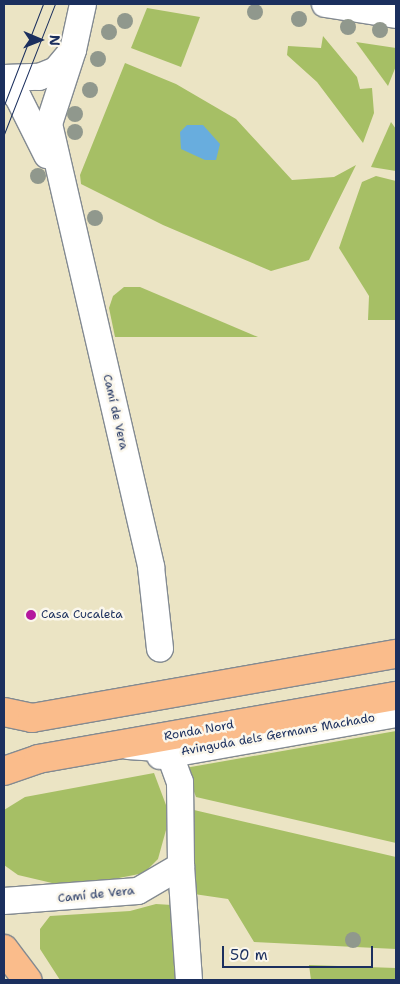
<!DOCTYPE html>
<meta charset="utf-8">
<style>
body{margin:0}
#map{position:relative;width:400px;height:984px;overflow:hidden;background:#ebe4c4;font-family:"Shantell Sans",sans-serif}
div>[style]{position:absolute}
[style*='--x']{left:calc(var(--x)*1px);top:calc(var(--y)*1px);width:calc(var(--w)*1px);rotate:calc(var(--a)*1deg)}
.green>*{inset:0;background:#a6bf65}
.water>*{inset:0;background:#68adde}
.roads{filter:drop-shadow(1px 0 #838a91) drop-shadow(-1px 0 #838a91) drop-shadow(0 1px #838a91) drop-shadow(0 -1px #838a91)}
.minor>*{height:26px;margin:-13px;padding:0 13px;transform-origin:13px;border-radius:13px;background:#fff}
.major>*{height:28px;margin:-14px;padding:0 14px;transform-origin:14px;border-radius:14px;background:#fabc8b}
.highway>*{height:28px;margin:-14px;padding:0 14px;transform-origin:14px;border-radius:14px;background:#fabc8b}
.tram>*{height:1px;margin:-0.5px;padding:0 0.5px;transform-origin:0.5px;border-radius:0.5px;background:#1b2f5e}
.trees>*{width:16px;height:16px;margin:-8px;border-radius:50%;background:#90988d}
.dots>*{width:14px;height:14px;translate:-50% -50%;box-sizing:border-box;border:2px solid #fbf7ec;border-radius:50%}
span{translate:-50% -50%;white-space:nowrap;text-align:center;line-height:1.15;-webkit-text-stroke:5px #fbf7ec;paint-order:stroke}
.street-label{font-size:12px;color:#1b2f5e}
.poi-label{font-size:12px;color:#1b2f5e}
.left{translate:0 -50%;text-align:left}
.frame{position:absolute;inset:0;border:5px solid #1b2f5e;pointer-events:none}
.north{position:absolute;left:15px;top:15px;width:50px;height:50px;-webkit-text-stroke:4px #fbf7ec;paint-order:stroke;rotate:91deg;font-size:14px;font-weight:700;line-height:20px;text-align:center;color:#1b2f5e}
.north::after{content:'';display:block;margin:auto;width:18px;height:22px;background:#1b2f5e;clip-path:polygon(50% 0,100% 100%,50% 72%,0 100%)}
.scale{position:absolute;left:222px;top:946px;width:151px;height:22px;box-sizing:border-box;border:2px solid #1b2f5e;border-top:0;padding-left:6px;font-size:15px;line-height:18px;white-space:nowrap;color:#1b2f5e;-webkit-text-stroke:4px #fbf7ec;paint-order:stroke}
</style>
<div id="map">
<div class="green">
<div style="clip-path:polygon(147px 8px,200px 17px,181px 67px,131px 48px)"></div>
<div style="clip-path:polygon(323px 36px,357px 77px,360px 89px,372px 88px,374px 113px,363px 143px,317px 82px,287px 55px,288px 46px,321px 48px)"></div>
<div style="clip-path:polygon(356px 42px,396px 48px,396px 66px,388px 86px)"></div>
<div style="clip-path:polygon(125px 63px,176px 84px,236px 119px,292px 180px,334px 177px,356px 165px,309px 260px,271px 271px,163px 225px,81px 184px,80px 175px)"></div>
<div style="clip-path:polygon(391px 122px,396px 129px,396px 171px,371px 167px)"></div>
<div style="clip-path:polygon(376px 176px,396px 181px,396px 320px,368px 320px,369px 296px,339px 248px,362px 182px)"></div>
<div style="clip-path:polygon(124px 287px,140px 287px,258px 337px,115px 337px,109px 308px,113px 296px)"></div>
<div style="clip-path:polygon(396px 731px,396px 843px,196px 797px,185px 768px)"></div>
<div style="clip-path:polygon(154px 773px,166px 805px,166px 830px,158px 859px,144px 873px,84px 885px,52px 883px,18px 875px,4px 865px,4px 810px,25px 797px)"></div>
<div style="clip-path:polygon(194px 810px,396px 857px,396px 949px,254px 942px,228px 899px,194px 894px)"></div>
<div style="clip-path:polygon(156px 904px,172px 905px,180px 980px,60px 980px,40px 949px,40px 929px,50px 916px,130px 911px)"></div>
<div style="clip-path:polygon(309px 965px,396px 968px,396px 980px,311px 980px)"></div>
</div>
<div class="water">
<div style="clip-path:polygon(187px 125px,203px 125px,220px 144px,216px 160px,205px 160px,181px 149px,180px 132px)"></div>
</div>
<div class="roads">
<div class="minor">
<div style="--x:325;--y:4;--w:72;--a:8.8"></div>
<div style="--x:73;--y:50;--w:78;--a:108"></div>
<div style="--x:49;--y:124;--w:455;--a:77"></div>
<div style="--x:151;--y:567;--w:82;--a:83.7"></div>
<div style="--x:4;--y:78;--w:35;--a:-2"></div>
<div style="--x:39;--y:77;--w:18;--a:-22"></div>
<div style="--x:56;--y:70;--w:26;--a:-50"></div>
<div style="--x:73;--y:50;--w:47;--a:-77.7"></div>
<div style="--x:4;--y:81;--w:21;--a:49"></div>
<div style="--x:18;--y:97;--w:65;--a:63.4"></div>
<div style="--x:128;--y:746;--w:30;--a:4"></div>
<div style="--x:158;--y:748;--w:14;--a:30"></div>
<div style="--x:170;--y:755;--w:29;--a:70"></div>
<div style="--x:180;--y:782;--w:84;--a:89.3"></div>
<div style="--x:181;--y:866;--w:114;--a:86"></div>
<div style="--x:160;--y:756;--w:240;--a:-10.1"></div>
<div style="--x:4;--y:901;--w:134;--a:-4.3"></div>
<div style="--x:138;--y:891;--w:50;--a:-30.2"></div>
</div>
<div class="major">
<div style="--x:4;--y:712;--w:29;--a:12"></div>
<div style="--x:32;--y:718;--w:370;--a:-10"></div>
<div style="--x:4;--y:771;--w:36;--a:-19"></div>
<div style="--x:38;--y:759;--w:364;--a:-10"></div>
</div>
<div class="highway">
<div style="--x:4;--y:949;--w:39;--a:53"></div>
</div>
</div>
<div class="tram">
<div style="--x:4;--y:105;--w:108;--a:-68.9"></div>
<div style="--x:4;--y:134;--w:140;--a:-68.6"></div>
</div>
<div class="trees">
<div style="left:255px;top:12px"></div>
<div style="left:299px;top:19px"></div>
<div style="left:125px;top:21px"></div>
<div style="left:348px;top:27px"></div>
<div style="left:380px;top:30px"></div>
<div style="left:109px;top:32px"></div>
<div style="left:98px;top:59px"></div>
<div style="left:90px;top:90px"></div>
<div style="left:75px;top:114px"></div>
<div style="left:75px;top:132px"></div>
<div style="left:38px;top:176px"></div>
<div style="left:95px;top:218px"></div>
<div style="left:353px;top:940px"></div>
</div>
<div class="dots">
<div style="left:31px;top:615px;background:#b5179e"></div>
</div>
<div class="street-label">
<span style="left:115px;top:412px;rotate:77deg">Camí de Vera</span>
<span style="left:199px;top:731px;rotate:-10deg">Ronda Nord</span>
<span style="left:278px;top:735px;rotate:-10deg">Avinguda dels Germans Machado</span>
<span style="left:96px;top:895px;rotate:-6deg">Camí de Vera</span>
</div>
<div class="poi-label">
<span class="left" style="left:41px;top:615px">Casa Cucaleta</span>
</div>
<div class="frame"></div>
<div class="north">N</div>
<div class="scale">50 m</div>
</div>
